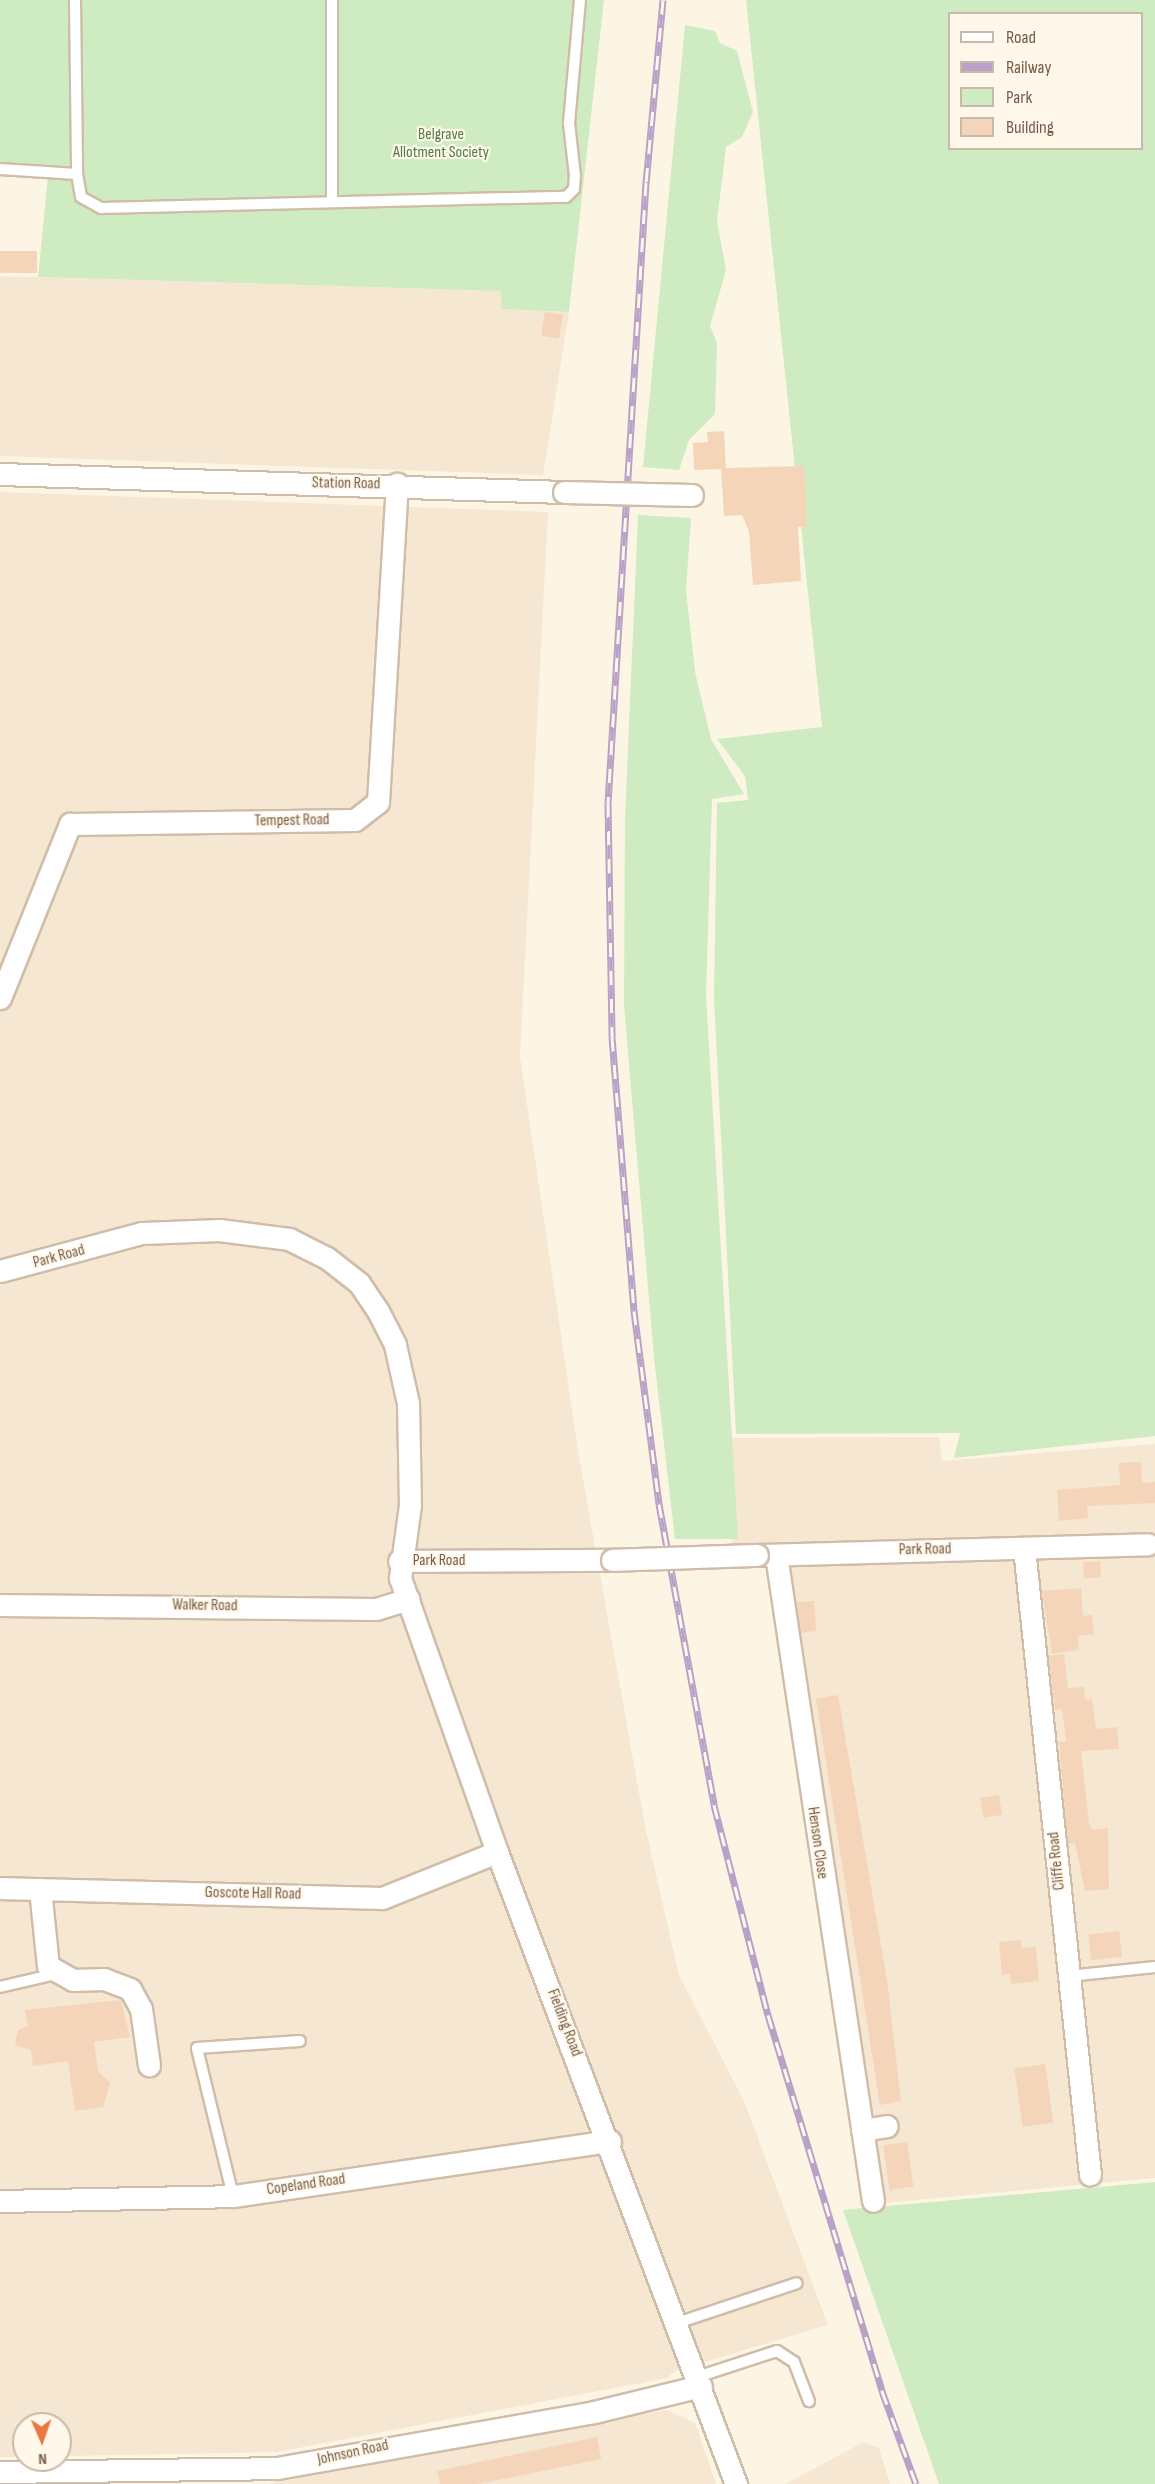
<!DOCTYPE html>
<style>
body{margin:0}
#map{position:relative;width:1155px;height:2484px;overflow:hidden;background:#fdf5e3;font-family:"Sofia Sans Condensed",sans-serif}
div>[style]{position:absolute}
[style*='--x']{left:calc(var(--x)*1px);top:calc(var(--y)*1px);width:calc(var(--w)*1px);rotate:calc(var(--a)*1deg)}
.residential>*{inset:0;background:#f5e7d1}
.green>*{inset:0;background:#cfebc1}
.building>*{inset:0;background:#f4d5b9;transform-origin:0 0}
.roads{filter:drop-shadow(2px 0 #cfbda9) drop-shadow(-2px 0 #cfbda9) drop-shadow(0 2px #cfbda9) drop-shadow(0 -2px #cfbda9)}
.lane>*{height:10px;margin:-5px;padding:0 5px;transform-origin:5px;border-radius:5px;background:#fff}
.street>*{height:21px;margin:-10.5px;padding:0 10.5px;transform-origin:10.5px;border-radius:10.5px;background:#fff}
.rail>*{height:7px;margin-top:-3.5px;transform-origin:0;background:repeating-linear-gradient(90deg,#fff8ea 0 14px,#b9a1c7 0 28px);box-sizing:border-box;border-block:2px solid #b9a1c7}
.bridges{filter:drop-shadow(2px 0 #cfbda9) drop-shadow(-2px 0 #cfbda9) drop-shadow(0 2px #cfbda9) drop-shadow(0 -2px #cfbda9)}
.street-bridge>*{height:21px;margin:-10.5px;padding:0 10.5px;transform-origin:10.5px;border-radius:10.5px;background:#fff}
span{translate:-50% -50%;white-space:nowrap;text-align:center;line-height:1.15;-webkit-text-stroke:4.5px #fff8ea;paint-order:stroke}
.park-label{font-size:16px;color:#4c7d3f}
.street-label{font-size:16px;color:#765c48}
.legend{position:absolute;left:948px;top:12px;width:195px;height:138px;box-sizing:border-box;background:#fff8ea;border:2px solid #c8baa9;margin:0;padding:8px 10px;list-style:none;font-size:18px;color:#765c48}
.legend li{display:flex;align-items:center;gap:12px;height:30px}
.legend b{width:30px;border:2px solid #c8baa9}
.north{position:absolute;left:12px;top:2412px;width:60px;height:60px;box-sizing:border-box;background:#fff8ea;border:2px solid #c8baa9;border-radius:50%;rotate:178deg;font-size:16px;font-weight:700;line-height:24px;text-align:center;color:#765c48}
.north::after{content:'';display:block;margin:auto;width:21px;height:27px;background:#ec7643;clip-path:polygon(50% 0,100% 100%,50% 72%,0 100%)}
</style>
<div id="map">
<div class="residential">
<div style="clip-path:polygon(0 276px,502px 291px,501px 309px,569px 312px,543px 475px,0 456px)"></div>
<div style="clip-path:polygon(0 492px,548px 512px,520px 1057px,579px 1457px,645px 1826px,679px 1975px,744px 2101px,828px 2325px,675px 2371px,667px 2378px,277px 2452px,60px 2456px,60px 2424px,24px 2424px,24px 2457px,0 2457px)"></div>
<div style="clip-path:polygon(939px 1437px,942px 1461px,1155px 1444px,1155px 2178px,883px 2203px,786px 1545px,733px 1545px,723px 1438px)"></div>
<div style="clip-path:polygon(667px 2410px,695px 2423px,716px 2484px,268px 2484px)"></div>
<div style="clip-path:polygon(864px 2442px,879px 2448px,890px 2484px,785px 2484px)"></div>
</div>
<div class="green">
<div style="clip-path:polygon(0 0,604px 0,569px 312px,501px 309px,501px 291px,38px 277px,49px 166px,0 163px)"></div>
<div style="clip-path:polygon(evenodd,746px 0,1155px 0,1155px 1436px,954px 1458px,960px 1433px,736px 1434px,714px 998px,717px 803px,748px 800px,745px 776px,717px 739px,822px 727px,746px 0,950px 14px,1142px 14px,1142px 148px,950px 148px,950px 14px)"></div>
<div style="clip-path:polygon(685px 25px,715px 31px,720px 43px,737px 51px,753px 112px,742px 137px,726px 147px,717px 221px,726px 270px,710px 326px,717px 343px,715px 414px,689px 440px,679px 470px,643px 467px)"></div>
<div style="clip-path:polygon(638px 515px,691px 518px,686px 590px,695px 672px,711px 739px,744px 794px,712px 799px,706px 996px,738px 1539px,675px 1539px,654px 1358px,624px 1005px,625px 819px)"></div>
<div style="clip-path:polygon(1155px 2182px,1155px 2484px,939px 2484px,843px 2210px)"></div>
</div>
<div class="building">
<div style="left:0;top:251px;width:37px;height:22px"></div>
<div style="left:545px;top:312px;width:18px;height:24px;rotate:9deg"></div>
<div style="clip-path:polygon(724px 431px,726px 468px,804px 466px,807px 527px,798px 527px,801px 581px,753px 585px,749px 532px,742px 515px,724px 516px,721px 469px,694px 470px,693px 443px,708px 442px,707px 432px)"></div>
<div style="clip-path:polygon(1141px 1462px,1142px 1483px,1155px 1482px,1155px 1503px,1087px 1506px,1088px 1518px,1059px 1521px,1057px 1490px,1120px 1485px,1119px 1463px)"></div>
<div style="left:1100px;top:1561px;width:16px;height:17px;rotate:86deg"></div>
<div style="clip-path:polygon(1081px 1588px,1083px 1616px,1092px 1615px,1094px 1634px,1078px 1636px,1079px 1650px,1052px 1654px,1042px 1591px)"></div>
<div style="clip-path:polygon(814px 1601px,816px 1631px,801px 1633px,797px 1602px)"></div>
<div style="clip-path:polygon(1064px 1654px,1068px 1688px,1084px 1687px,1085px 1700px,1092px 1699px,1096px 1729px,1117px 1727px,1119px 1749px,1081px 1751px,1089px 1824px,1093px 1830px,1108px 1828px,1109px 1889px,1085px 1891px,1075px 1843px,1068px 1844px,1059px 1742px,1066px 1742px,1062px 1709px,1055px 1710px,1049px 1656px)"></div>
<div style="clip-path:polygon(838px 1695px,887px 1980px,901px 2101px,880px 2105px,816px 1699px)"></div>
<div style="left:999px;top:1795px;width:20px;height:19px;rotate:81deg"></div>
<div style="left:1119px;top:1931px;width:26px;height:31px;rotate:83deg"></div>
<div style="clip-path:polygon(1021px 1940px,1022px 1948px,1036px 1947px,1039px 1981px,1011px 1984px,1010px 1974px,1002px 1975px,999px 1942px)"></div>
<div style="clip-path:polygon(121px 2000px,130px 2037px,94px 2042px,98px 2071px,110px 2083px,103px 2107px,75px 2111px,68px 2061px,33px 2066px,31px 2050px,15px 2045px,18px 2030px,28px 2026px,25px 2010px)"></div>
<div style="left:1045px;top:2064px;width:59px;height:31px;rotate:82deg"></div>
<div style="left:907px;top:2142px;width:45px;height:24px;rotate:82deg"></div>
<div style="clip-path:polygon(597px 2437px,601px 2459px,478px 2484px,440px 2484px,437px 2471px)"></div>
</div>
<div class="roads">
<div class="lane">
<div style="--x:75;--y:0;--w:174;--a:89.3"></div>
<div style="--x:77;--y:174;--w:23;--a:80"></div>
<div style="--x:81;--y:197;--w:23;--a:29"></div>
<div style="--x:101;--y:208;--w:465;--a:-1.4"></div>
<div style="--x:566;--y:197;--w:11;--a:-45"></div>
<div style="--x:574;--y:189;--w:13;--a:-86"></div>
<div style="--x:575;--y:176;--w:53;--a:-96.5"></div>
<div style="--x:569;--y:123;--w:123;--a:-84.9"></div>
<div style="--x:332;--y:0;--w:202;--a:90"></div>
<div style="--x:0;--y:169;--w:77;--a:3.7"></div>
<div style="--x:1069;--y:1976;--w:86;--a:-6"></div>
<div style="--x:0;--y:1987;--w:57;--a:-13.1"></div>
<div style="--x:233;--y:2196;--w:152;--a:-103.7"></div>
<div style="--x:197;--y:2048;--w:103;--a:-3.9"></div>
<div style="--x:677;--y:2323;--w:126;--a:-18.4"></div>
<div style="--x:697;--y:2377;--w:84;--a:-18"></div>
<div style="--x:777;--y:2351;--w:20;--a:33"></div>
<div style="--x:794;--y:2362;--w:42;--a:69"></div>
</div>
<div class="street">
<div style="--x:0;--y:474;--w:564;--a:1.83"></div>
<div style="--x:0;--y:998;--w:188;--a:-68.1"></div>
<div style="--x:70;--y:824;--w:285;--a:-0.8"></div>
<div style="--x:355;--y:820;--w:29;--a:-38"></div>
<div style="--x:378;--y:802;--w:319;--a:-86.6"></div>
<div style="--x:0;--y:1271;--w:147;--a:-15"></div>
<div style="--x:142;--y:1233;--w:77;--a:-2.2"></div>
<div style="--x:219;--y:1230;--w:71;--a:7.3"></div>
<div style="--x:289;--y:1239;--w:42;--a:26.6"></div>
<div style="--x:327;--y:1258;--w:41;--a:38"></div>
<div style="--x:359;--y:1283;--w:34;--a:56"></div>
<div style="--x:378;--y:1311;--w:38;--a:63"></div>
<div style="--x:395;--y:1345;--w:59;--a:77.4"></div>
<div style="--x:408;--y:1403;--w:102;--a:88.9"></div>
<div style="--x:410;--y:1505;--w:74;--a:97.8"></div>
<div style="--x:400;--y:1578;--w:291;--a:70.5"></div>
<div style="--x:497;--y:1852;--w:676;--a:69.29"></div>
<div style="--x:1024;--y:1548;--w:630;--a:83.99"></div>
<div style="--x:762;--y:1555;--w:386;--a:-1.6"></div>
<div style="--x:776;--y:1555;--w:653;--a:81.46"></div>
<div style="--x:399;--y:1561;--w:213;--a:-0.3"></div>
<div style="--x:0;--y:1605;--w:376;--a:0.6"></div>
<div style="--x:376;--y:1609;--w:34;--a:-17"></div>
<div style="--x:0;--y:1888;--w:382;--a:1.5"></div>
<div style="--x:382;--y:1898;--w:124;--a:-21.8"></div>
<div style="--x:40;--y:1889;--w:77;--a:84.1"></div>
<div style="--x:48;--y:1966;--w:29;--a:29"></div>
<div style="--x:73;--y:1980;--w:31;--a:-2"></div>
<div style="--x:104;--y:1979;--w:28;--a:21"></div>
<div style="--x:130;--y:1989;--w:23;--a:61"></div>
<div style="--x:141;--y:2009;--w:57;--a:81.9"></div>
<div style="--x:862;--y:2130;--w:25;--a:-9"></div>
<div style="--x:0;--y:2201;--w:233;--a:-1.2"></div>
<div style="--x:233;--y:2196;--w:381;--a:-8.3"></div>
<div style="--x:0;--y:2472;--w:277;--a:-0.8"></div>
<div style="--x:277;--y:2468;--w:322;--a:-10"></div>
<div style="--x:594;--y:2412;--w:110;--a:-13.7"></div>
</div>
</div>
<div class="rail">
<div style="--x:663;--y:0;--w:183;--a:95.3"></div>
<div style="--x:646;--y:182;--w:622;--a:93.5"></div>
<div style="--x:608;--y:803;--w:234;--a:89"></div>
<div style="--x:612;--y:1037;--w:275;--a:85.4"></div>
<div style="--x:634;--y:1311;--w:195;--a:82.6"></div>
<div style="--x:659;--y:1504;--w:306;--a:79.6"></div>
<div style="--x:714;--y:1805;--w:217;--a:75.6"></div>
<div style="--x:768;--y:2015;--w:393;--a:73.1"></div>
<div style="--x:882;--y:2391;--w:99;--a:69.9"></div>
</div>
<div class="bridges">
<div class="street-bridge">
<div style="--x:564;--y:492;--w:128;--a:1.3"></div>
<div style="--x:612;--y:1560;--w:145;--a:-2"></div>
</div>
</div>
<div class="park-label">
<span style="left:441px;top:144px">Belgrave<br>Allotment Society</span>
</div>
<div class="street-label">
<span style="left:346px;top:484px;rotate:1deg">Station Road</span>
<span style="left:292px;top:821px;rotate:-1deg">Tempest Road</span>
<span style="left:59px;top:1257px;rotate:-15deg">Park Road</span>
<span style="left:925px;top:1550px;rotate:-1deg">Park Road</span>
<span style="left:439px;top:1561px">Park Road</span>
<span style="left:205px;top:1606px;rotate:1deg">Walker Road</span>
<span style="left:817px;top:1843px;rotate:82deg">Henson Close</span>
<span style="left:1057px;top:1861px;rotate:-96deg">Cliffe Road</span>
<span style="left:253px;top:1894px;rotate:1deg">Goscote Hall Road</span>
<span style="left:564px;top:2023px;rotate:69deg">Fielding Road</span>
<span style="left:306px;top:2185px;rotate:-8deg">Copeland Road</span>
<span style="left:353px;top:2453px;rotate:-12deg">Johnson Road</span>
</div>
<ul class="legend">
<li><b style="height:8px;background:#fff"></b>Road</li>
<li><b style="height:8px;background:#b9a1c7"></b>Railway</li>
<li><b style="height:16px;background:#cfebc1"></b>Park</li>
<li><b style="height:16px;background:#f4d5b9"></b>Building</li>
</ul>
<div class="north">N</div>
</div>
